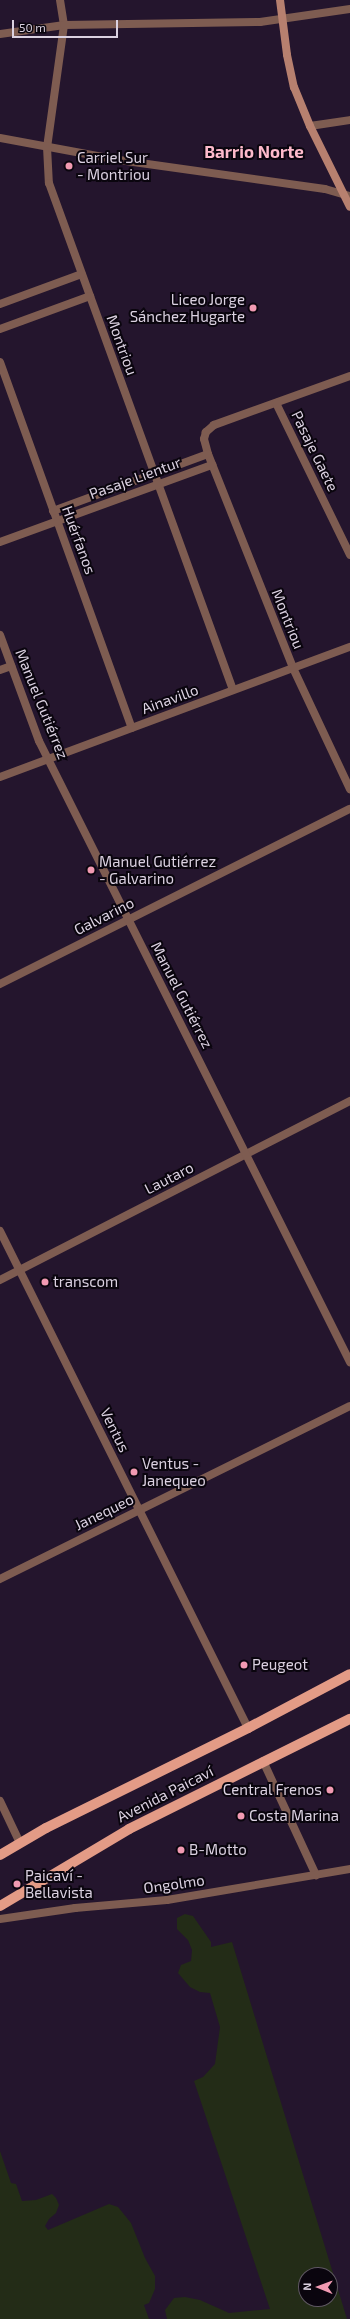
<!DOCTYPE html>
<meta charset="utf-8">
<style>
body{margin:0}
#map{position:relative;width:350px;height:2319px;overflow:hidden;background:#24152d;font-family:"Exo 2",sans-serif}
div>[style]{position:absolute}
[style*='--x']{left:calc(var(--x)*1px);top:calc(var(--y)*1px);width:calc(var(--w)*1px);rotate:calc(var(--a)*1deg)}
.green>*{inset:0;background:#232c17}
.minor>*{height:8px;margin:-4px;padding:0 4px;transform-origin:4px;border-radius:4px;background:#7e5c51}
.tertiary>*{height:8px;margin:-4px;padding:0 4px;transform-origin:4px;border-radius:4px;background:#7e5c51}
.secondary>*{height:8px;margin:-4px;padding:0 4px;transform-origin:4px;border-radius:4px;background:#b7806f}
.primary>*{height:10px;margin:-5px;padding:0 5px;transform-origin:5px;border-radius:5px;background:#e39b86}
.dots>*{width:11px;height:11px;translate:-50% -50%;box-sizing:border-box;border:2px solid #0a050e;border-radius:50%}
span{translate:-50% -50%;white-space:nowrap;text-align:center;line-height:1.15;-webkit-text-stroke:4px #0a050e;paint-order:stroke}
.poi-label{font-size:15px;color:#dbd1e1}
.left{translate:0 -50%;text-align:left}
.right{translate:-100% -50%;text-align:right}
.street-label{font-size:15px;color:#dbd1e1}
.quarter-label{font-size:17px;color:#fdbacb;font-weight:700}
.north{position:absolute;left:298px;top:2267px;width:40px;height:40px;box-sizing:border-box;background:#0a050e;border:1px solid #5e5762;border-radius:50%;rotate:271deg;font-size:11px;font-weight:700;line-height:16px;text-align:center;color:#dbd1e1}
.north::after{content:'';display:block;margin:auto;width:14px;height:18px;background:#f19ab2;clip-path:polygon(50% 0,100% 100%,50% 72%,0 100%)}
.scale{position:absolute;left:12px;top:20px;width:106px;height:18px;box-sizing:border-box;border:2px solid #dbd1e1;border-top:0;padding-left:5px;font-size:12px;line-height:14px;white-space:nowrap;color:#dbd1e1;-webkit-text-stroke:3px #0a050e;paint-order:stroke}
</style>
<div id="map">
<div class="green">
<div style="clip-path:polygon(evenodd,185px 1914px,193px 1916px,211px 1942px,211px 1947px,232px 1942px,347px 2319px,167px 2319px,165px 2310px,174px 2298px,185px 2297px,200px 2300px,229px 2313px,270px 2309px,194px 2081px,203px 2077px,215px 2064px,220px 2027px,210px 1993px,200px 1992px,190px 1987px,178px 1973px,181px 1965px,191px 1961px,192px 1950px,188px 1940px,177px 1929px,177px 1918px,185px 1914px,306px 2275px,330px 2275px,330px 2299px,306px 2299px,306px 2275px)"></div>
<div style="clip-path:polygon(0 2151px,11px 2183px,16px 2184px,22px 2201px,36px 2200px,52px 2194px,56px 2198px,59px 2205px,56px 2213px,49px 2219px,45px 2226px,48px 2230px,109px 2204px,118px 2207px,131px 2223px,145px 2258px,155px 2276px,155px 2289px,149px 2303px,144px 2305px,149px 2319px,0 2319px)"></div>
</div>
<div class="minor">
<div style="--x:60;--y:0;--w:25;--a:81"></div>
<div style="--x:64;--y:25;--w:123;--a:97.9"></div>
<div style="--x:47;--y:147;--w:36;--a:87"></div>
<div style="--x:49;--y:183;--w:539;--a:70.05"></div>
<div style="--x:310;--y:126;--w:40;--a:-8.5"></div>
<div style="--x:0;--y:138;--w:121;--a:10.5"></div>
<div style="--x:119;--y:160;--w:208;--a:8"></div>
<div style="--x:325;--y:189;--w:26;--a:16"></div>
<div style="--x:0;--y:304;--w:87;--a:-20.1"></div>
<div style="--x:0;--y:329;--w:96;--a:-20.1"></div>
<div style="--x:0;--y:362;--w:389;--a:70.2"></div>
<div style="--x:350;--y:376;--w:145;--a:160.2"></div>
<div style="--x:214;--y:425;--w:11;--a:139"></div>
<div style="--x:206;--y:432;--w:7;--a:106"></div>
<div style="--x:204;--y:439;--w:16;--a:75"></div>
<div style="--x:208;--y:454;--w:230;--a:68.3"></div>
<div style="--x:293;--y:668;--w:134;--a:64.8"></div>
<div style="--x:276;--y:403;--w:169;--a:64"></div>
<div style="--x:53;--y:511;--w:165;--a:-20.2"></div>
<div style="--x:0;--y:542;--w:226;--a:-20"></div>
<div style="--x:0;--y:670;--w:12;--a:-20"></div>
<div style="--x:0;--y:984;--w:391;--a:-26.6"></div>
<div style="--x:0;--y:1280;--w:393;--a:-27.1"></div>
<div style="--x:0;--y:1579;--w:390;--a:-26.3"></div>
<div style="--x:263;--y:1761;--w:126;--a:65.1"></div>
<div style="--x:0;--y:1801;--w:47;--a:64.5"></div>
</div>
<div class="tertiary">
<div style="--x:0;--y:34;--w:65;--a:-8"></div>
<div style="--x:64;--y:25;--w:196;--a:-0.9"></div>
<div style="--x:260;--y:22;--w:91;--a:-8.2"></div>
<div style="--x:0;--y:635;--w:113;--a:69.8"></div>
<div style="--x:39;--y:741;--w:695;--a:63.4"></div>
<div style="--x:0;--y:777;--w:373;--a:-20.4"></div>
<div style="--x:0;--y:1231;--w:555;--a:63.48"></div>
<div style="--x:0;--y:1919;--w:76;--a:-8.3"></div>
<div style="--x:75;--y:1908;--w:92;--a:-5"></div>
<div style="--x:167;--y:1900;--w:186;--a:-9.6"></div>
</div>
<div class="secondary">
<div style="--x:280;--y:0;--w:55;--a:82.7"></div>
<div style="--x:287;--y:55;--w:33;--a:78"></div>
<div style="--x:294;--y:87;--w:42;--a:67.7"></div>
<div style="--x:310;--y:126;--w:90;--a:63.7"></div>
</div>
<div class="primary">
<div style="--x:0;--y:1855;--w:53;--a:-30.4"></div>
<div style="--x:46;--y:1828;--w:225;--a:-26.3"></div>
<div style="--x:248;--y:1728;--w:115;--a:-27.9"></div>
<div style="--x:0;--y:1906;--w:150;--a:-30.8"></div>
<div style="--x:129;--y:1829;--w:247;--a:-26.5"></div>
</div>
<div class="dots">
<div style="left:69px;top:166px;background:#f19ab2"></div>
<div style="left:253px;top:308px;background:#f19ab2"></div>
<div style="left:91px;top:870px;background:#f19ab2"></div>
<div style="left:45px;top:1282px;background:#f19ab2"></div>
<div style="left:134px;top:1472px;background:#f19ab2"></div>
<div style="left:244px;top:1665px;background:#f19ab2"></div>
<div style="left:330px;top:1790px;background:#f19ab2"></div>
<div style="left:241px;top:1816px;background:#f19ab2"></div>
<div style="left:181px;top:1850px;background:#f19ab2"></div>
<div style="left:17px;top:1884px;background:#f19ab2"></div>
</div>
<div class="poi-label">
<span class="left" style="left:77px;top:166px">Carriel Sur<br>- Montriou</span>
<span class="right" style="left:245px;top:308px">Liceo Jorge<br>Sánchez Hugarte</span>
<span class="left" style="left:99px;top:870px">Manuel Gutiérrez<br>- Galvarino</span>
<span class="left" style="left:53px;top:1282px">transcom</span>
<span class="left" style="left:142px;top:1472px">Ventus -<br>Janequeo</span>
<span class="left" style="left:252px;top:1665px">Peugeot</span>
<span class="right" style="left:322px;top:1790px">Central Frenos</span>
<span class="left" style="left:249px;top:1816px">Costa Marina</span>
<span class="left" style="left:189px;top:1850px">B-Motto</span>
<span class="left" style="left:25px;top:1884px">Paicaví -<br>Bellavista</span>
</div>
<div class="street-label">
<span style="left:122px;top:345px;rotate:70deg">Montriou</span>
<span style="left:315px;top:451px;rotate:64deg">Pasaje Gaete</span>
<span style="left:135px;top:478px;rotate:-20deg">Pasaje Lientur</span>
<span style="left:79px;top:540px;rotate:70deg">Huérfanos</span>
<span style="left:288px;top:619px;rotate:68deg">Montriou</span>
<span style="left:170px;top:699px;rotate:-20deg">Ainavillo</span>
<span style="left:42px;top:704px;rotate:68deg">Manuel Gutiérrez</span>
<span style="left:104px;top:916px;rotate:-27deg">Galvarino</span>
<span style="left:182px;top:995px;rotate:63deg">Manuel Gutiérrez</span>
<span style="left:169px;top:1178px;rotate:-27deg">Lautaro</span>
<span style="left:115px;top:1430px;rotate:64deg">Ventus</span>
<span style="left:104px;top:1512px;rotate:-26deg">Janequeo</span>
<span style="left:165px;top:1794px;rotate:-27deg">Avenida Paicaví</span>
<span style="left:174px;top:1884px;rotate:-8deg">Ongolmo</span>
</div>
<div class="quarter-label">
<span style="left:254px;top:152px">Barrio Norte</span>
</div>
<div class="north">N</div>
<div class="scale">50 m</div>
</div>
